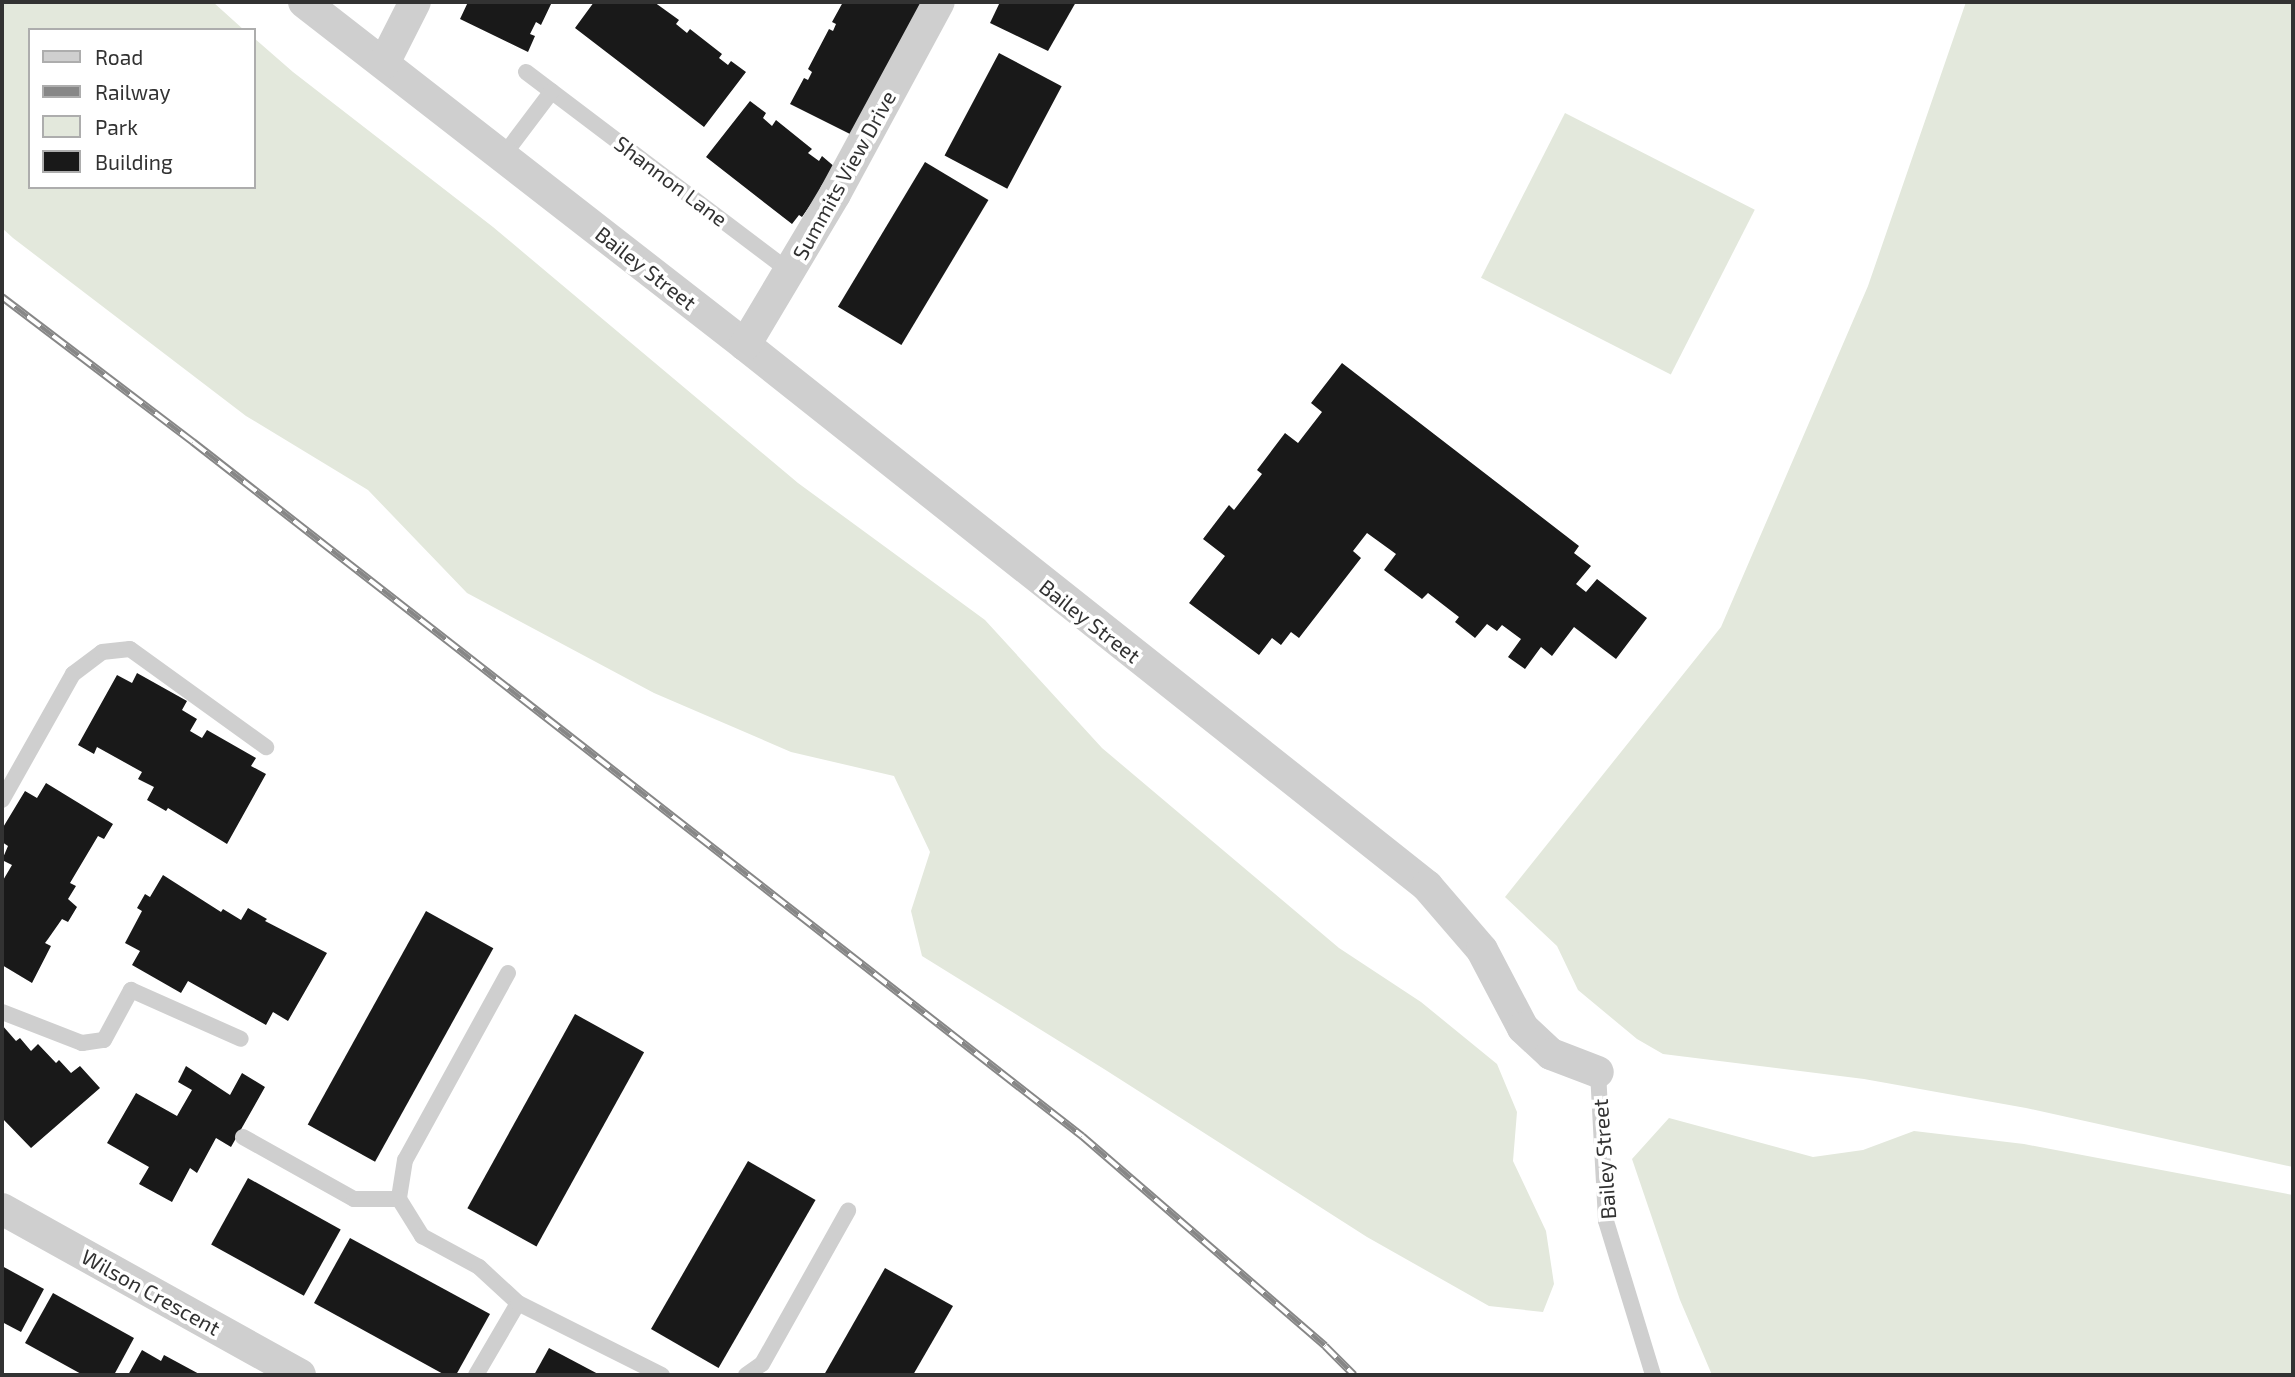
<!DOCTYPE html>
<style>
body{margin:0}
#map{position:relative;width:2295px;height:1377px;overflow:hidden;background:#fff;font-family:"Exo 2",sans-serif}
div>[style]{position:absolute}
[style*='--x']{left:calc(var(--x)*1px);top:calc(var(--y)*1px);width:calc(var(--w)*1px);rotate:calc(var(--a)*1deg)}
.green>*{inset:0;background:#e3e8dc;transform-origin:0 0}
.building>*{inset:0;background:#191919;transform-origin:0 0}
.lane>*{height:16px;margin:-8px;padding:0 8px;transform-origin:8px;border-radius:8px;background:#cfcfcf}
.street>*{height:32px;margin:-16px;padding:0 16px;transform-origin:16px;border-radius:16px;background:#cfcfcf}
.rail>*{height:8px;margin-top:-4px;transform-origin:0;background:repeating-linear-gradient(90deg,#fff 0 16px,#878787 0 32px);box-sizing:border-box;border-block:2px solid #878787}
span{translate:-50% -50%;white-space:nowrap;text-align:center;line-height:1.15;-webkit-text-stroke:7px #fff;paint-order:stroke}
.street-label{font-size:21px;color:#323232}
.frame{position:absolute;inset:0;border:4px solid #323232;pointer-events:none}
.legend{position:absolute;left:28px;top:28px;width:228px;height:161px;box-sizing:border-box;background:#fff;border:2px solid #adadad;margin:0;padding:9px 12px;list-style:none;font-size:21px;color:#323232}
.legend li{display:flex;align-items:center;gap:14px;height:35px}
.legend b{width:35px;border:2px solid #adadad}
</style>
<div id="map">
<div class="green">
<div style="clip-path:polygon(2px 2px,213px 2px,244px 30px,30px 30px,30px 187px,254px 187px,254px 38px,293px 72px,493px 227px,798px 483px,985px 620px,1102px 748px,1339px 948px,1421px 1002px,1497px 1064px,1517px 1112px,1513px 1161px,1546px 1231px,1554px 1284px,1543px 1312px,1489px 1306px,1367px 1237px,1104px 1069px,922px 956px,911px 911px,930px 852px,894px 776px,791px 752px,654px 693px,467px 593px,368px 490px,246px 416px,13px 238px,2px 228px)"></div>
<div style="clip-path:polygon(1966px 2px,2293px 2px,2293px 1167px,2026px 1108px,1864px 1079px,1663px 1054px,1637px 1039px,1578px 990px,1557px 946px,1505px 897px,1721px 627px,1868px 286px)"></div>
<div style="left:1565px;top:113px;width:213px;height:185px;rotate:27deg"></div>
<div style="clip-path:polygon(1669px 1118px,1813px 1157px,1863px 1150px,1914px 1131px,2024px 1144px,2293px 1195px,2293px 1375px,1712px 1375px,1680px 1300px,1632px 1159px)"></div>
</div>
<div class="building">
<div style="clip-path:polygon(468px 2px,552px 2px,541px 25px,536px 22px,530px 34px,535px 36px,528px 52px,460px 19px)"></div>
<div style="clip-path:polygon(594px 2px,654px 2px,679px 20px,676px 24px,687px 33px,690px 29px,722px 54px,719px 58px,728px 65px,731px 61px,746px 72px,704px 127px,575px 28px)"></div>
<div style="clip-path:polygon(843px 2px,930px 2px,860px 139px,790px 104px,804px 78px,808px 80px,812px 72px,808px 69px,829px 29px,833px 31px,836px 24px,832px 22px)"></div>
<div style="clip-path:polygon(1000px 2px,1076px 2px,1048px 51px,990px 23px)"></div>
<div style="left:999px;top:53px;width:71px;height:116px;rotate:28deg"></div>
<div style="clip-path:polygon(750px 101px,766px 113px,763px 118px,772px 126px,776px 120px,812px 149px,808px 153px,819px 161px,822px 156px,836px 168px,802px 217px,799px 215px,792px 224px,706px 157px)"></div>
<div style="left:925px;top:162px;width:74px;height:169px;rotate:31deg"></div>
<div style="clip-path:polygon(1342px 363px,1579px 546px,1574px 553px,1591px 566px,1576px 584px,1586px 592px,1597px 579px,1647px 618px,1616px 659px,1574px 627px,1552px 656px,1541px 647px,1525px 669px,1508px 657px,1521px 639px,1502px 625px,1497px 631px,1487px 624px,1475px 638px,1455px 622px,1459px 617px,1428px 593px,1422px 599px,1384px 570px,1396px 554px,1367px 533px,1353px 551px,1361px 558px,1299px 638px,1291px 632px,1281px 645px,1272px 638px,1259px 655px,1189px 603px,1225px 556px,1203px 539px,1229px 505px,1234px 510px,1262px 474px,1257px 470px,1285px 433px,1298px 443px,1322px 412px,1311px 403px)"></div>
<div style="clip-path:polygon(137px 673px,187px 701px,182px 710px,197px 719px,190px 731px,202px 738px,207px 730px,256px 758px,251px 766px,266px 774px,227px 844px,168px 808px,166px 811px,147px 800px,154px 787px,138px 779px,142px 772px,97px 747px,94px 754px,78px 745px,117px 675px,132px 683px)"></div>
<div style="clip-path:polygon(46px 783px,113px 824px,104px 839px,98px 836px,70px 883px,76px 886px,68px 899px,77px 907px,68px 922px,62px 919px,48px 939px,45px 943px,51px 946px,32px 983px,2px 965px,2px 882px,12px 865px,2px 860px,8px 846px,2px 842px,2px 829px,25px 791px,37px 798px)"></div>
<div style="clip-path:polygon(163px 875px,221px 912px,223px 909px,241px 920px,248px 908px,267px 919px,265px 921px,327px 953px,288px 1021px,273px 1012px,266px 1025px,188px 981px,181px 993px,132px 965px,140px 951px,125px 943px,142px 911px,137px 908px,145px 894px,150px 897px)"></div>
<div style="left:426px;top:911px;width:77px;height:244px;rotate:29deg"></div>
<div style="left:575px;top:1014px;width:79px;height:222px;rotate:29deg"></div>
<div style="clip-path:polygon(2px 1025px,16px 1041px,20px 1038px,31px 1051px,38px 1044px,56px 1063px,59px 1060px,71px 1073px,80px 1066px,100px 1088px,31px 1148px,2px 1118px)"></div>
<div style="clip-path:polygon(186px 1066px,230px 1095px,242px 1073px,265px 1087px,231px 1147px,216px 1138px,197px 1173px,190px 1168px,172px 1202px,139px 1184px,149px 1167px,107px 1143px,136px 1093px,177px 1116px,192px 1090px,178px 1082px)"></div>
<div style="left:748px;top:1161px;width:78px;height:194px;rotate:30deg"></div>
<div style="left:248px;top:1178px;width:106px;height:76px;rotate:29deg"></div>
<div style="clip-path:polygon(350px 1238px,490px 1314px,456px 1375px,445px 1375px,314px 1303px)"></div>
<div style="clip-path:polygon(2px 1266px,44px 1289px,21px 1332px,2px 1322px)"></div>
<div style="clip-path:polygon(885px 1268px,953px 1306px,913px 1375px,824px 1375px)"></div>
<div style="clip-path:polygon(53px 1293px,134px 1338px,114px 1375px,83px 1375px,25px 1343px)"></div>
<div style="clip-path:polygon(549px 1348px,600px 1375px,534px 1375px)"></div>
<div style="clip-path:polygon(142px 1350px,161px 1361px,164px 1355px,201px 1375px,128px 1375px)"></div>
</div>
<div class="lane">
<div style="--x:526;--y:72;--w:331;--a:37.1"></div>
<div style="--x:503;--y:156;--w:81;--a:-53"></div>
<div style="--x:2;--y:800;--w:145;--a:-60.6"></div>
<div style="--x:73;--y:674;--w:36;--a:-37"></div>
<div style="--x:102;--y:652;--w:28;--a:-6"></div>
<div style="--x:130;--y:649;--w:168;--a:35.8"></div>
<div style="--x:508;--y:973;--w:213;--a:118.8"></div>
<div style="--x:405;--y:1160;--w:39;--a:99"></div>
<div style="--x:399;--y:1199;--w:44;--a:58.1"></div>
<div style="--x:422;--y:1236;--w:65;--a:28.5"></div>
<div style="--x:479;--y:1267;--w:53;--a:42.7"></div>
<div style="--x:2;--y:1012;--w:86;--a:21.2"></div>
<div style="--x:82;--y:1043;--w:22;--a:-8"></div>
<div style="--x:104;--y:1040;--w:57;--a:-61.6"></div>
<div style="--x:131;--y:990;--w:120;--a:24"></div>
<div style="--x:1598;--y:1072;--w:149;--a:86.9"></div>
<div style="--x:1606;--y:1221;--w:161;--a:73"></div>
<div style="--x:243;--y:1137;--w:127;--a:29.2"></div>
<div style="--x:354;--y:1199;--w:45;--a:0"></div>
<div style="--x:476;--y:1375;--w:83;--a:-59.7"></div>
<div style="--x:518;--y:1303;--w:161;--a:26.6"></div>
<div style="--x:746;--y:1375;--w:19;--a:-35"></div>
<div style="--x:762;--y:1364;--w:176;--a:-60.7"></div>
</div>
<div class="street">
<div style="--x:304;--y:2;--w:559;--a:37.87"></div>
<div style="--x:745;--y:345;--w:871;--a:38.42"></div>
<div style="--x:1427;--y:886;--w:84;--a:49.3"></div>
<div style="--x:1482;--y:950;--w:88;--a:62.3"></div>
<div style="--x:1523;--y:1028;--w:38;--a:43"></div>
<div style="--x:1551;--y:1054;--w:50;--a:21"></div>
<div style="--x:384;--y:63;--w:68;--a:-63.1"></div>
<div style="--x:745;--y:345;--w:176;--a:-59.2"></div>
<div style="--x:835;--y:194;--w:218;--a:-61.6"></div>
<div style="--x:2;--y:1209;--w:341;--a:29.1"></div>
</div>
<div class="rail">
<div style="--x:2;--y:297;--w:240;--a:37.2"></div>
<div style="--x:193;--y:442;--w:1128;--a:37.98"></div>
<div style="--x:1082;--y:1136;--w:321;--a:40.8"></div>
<div style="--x:1325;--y:1346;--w:41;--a:45"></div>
</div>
<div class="street-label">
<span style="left:844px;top:175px;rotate:-61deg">Summits View Drive</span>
<span style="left:671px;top:181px;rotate:37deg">Shannon Lane</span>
<span style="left:646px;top:268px;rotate:38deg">Bailey Street</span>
<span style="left:1090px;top:621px;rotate:38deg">Bailey Street</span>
<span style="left:1604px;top:1159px;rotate:-94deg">Bailey Street</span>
<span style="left:151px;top:1292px;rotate:29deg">Wilson Crescent</span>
</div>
<div class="frame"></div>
<ul class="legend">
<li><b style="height:9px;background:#cfcfcf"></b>Road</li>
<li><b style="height:9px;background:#878787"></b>Railway</li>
<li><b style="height:19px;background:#e3e8dc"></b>Park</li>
<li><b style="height:19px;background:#191919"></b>Building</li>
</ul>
</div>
